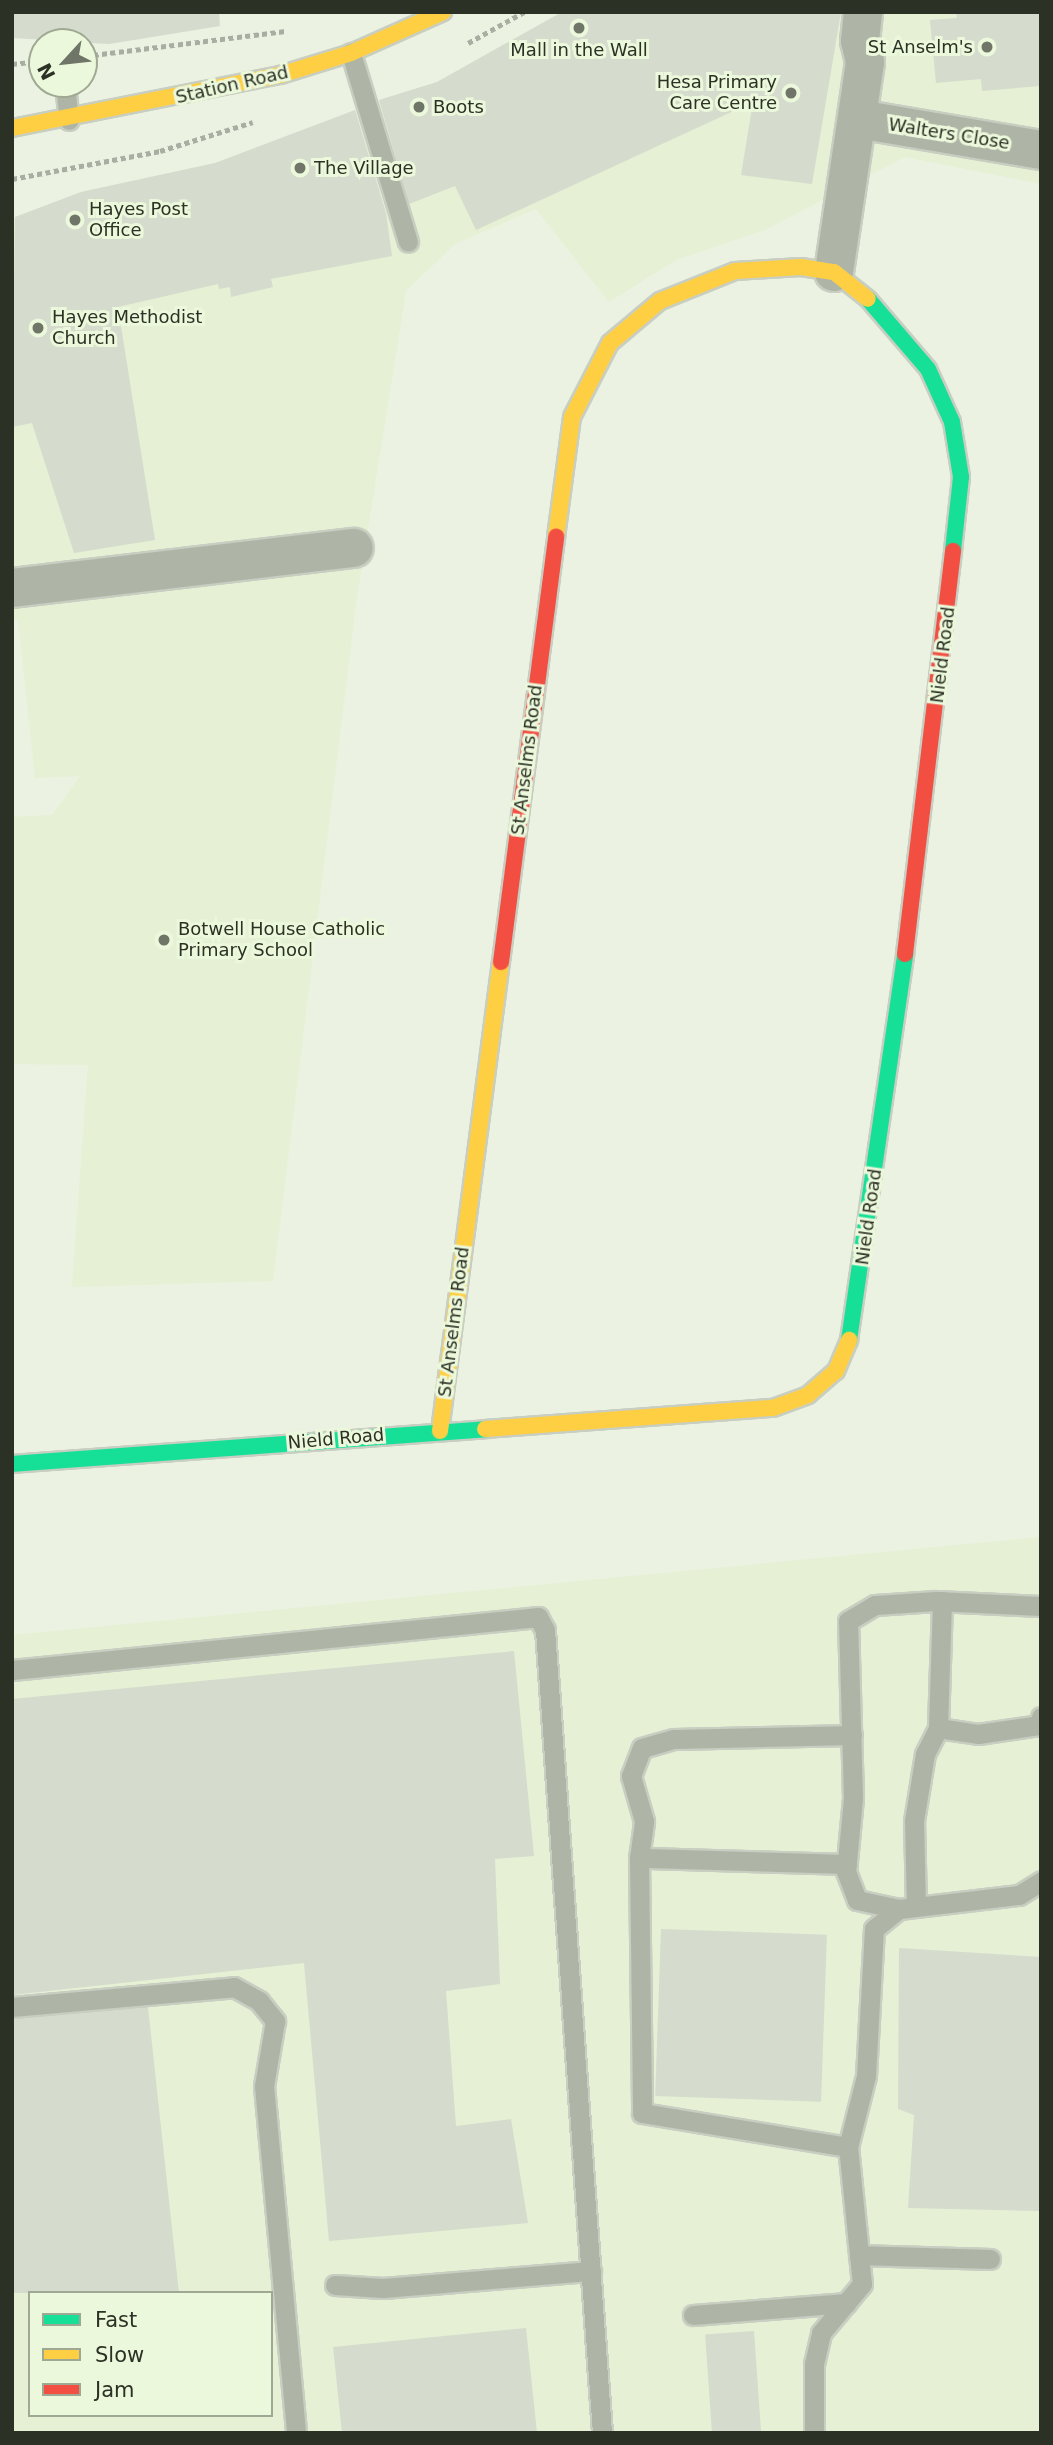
<!DOCTYPE html>
<style>
body{margin:0}
#map{position:relative;width:1053px;height:2445px;overflow:hidden;background:#ebf2e1;font-family:"DejaVu Sans",sans-serif}
div>[style]{position:absolute}
[style*='--x']{left:calc(var(--x)*1px);top:calc(var(--y)*1px);width:calc(var(--w)*1px);rotate:calc(var(--a)*1deg)}
.built>*{inset:0;background:#e5f0d4}
.building>*{inset:0;background:#d5dbcd;transform-origin:0 0}
.path>*{height:4.5px;margin-top:-2.25px;transform-origin:0;background:repeating-linear-gradient(90deg,#a9aea2 0 5px,transparent 0 8.5px)}
.roads{filter:drop-shadow(2px 0 #c8cec1) drop-shadow(-2px 0 #c8cec1) drop-shadow(0 2px #c8cec1) drop-shadow(0 -2px #c8cec1)}
.lane>*{height:19px;margin:-9.5px;padding:0 9.5px;transform-origin:9.5px;border-radius:9.5px;background:#afb5a6}
.street>*{height:38px;margin:-19px;padding:0 19px;transform-origin:19px;border-radius:19px;background:#afb5a6}
.fast>*{height:16px;margin:-8px;padding:0 8px;transform-origin:8px;border-radius:8px;background:#16e098}
.slow>*{height:16px;margin:-8px;padding:0 8px;transform-origin:8px;border-radius:8px;background:#ffcf43}
.jam>*{height:16px;margin:-8px;padding:0 8px;transform-origin:8px;border-radius:8px;background:#f24e42}
.dots>*{width:19px;height:19px;translate:-50% -50%;box-sizing:border-box;border:4px solid #ecf8db;border-radius:50%}
span{translate:-50% -50%;white-space:nowrap;text-align:center;line-height:1.15;-webkit-text-stroke:6px #ecf8db;paint-order:stroke}
.poi-label{font-size:18px;color:#2c3125}
.right{translate:-100% -50%;text-align:right}
.left{translate:0 -50%;text-align:left}
.street-label{font-size:18px;color:#2c3125}
.frame{position:absolute;inset:0;border:14px solid #2c3125;pointer-events:none}
.legend{position:absolute;left:28px;top:2291px;width:245px;height:126px;box-sizing:border-box;background:#ecf8db;border:2px solid #9fa892;margin:0;padding:9px 12px;list-style:none;font-size:21px;color:#2c3125}
.legend li{display:flex;align-items:center;gap:14px;height:35px}
.legend b{width:35px;border:2px solid #9fa892}
.north{position:absolute;left:28px;top:28px;width:70px;height:70px;box-sizing:border-box;background:#ecf8db;border:2px solid #9fa892;border-radius:50%;rotate:243deg;font-size:19px;font-weight:700;line-height:28px;text-align:center;color:#2c3125}
.north::after{content:'';display:block;margin:auto;width:24px;height:32px;background:#6f7567;clip-path:polygon(50% 0,100% 100%,50% 72%,0 100%)}
</style>
<div id="map">
<div class="built">
<div style="clip-path:polygon(562px 12px,1041px 12px,1041px 184px,905px 157px,765px 230px,676px 260px,609px 302px,536px 209px,455px 244px,406px 291px,356px 604px,273px 1281px,72px 1287px,88px 1065px,12px 1064px,12px 817px,52px 815px,80px 776px,35px 778px,18px 620px,12px 620px,12px 221px,81px 192px,215px 163px,437px 82px)"></div>
<div style="clip-path:polygon(evenodd,1041px 1537px,1041px 2433px,12px 2433px,12px 1635px,1041px 1537px,30px 2293px,271px 2293px,271px 2415px,30px 2415px,30px 2293px)"></div>
</div>
<div class="building">
<div style="clip-path:polygon(12px 12px,219px 12px,220px 26px,109px 44px,73px 42px,62px 29px,49px 40px,12px 38px)"></div>
<div style="clip-path:polygon(562px 12px,841px 12px,812px 184px,741px 175px,753px 102px,476px 230px,455px 186px,409px 204px,379px 100px,437px 82px)"></div>
<div style="clip-path:polygon(956px 12px,1041px 12px,1041px 86px,982px 91px,981px 79px,936px 83px,930px 20px,957px 18px)"></div>
<div style="clip-path:polygon(355px 110px,386px 213px,392px 256px,271px 279px,273px 287px,231px 297px,230px 287px,219px 289px,218px 284px,118px 307px,155px 540px,74px 553px,32px 423px,12px 427px,15px 217px,81px 192px,215px 163px)"></div>
<div style="clip-path:polygon(514px 1651px,534px 1856px,495px 1859px,500px 1984px,446px 1991px,456px 2126px,511px 2119px,528px 2223px,329px 2241px,304px 1963px,12px 1995px,12px 1699px)"></div>
<div style="left:661px;top:1929px;width:166px;height:167px;rotate:2deg"></div>
<div style="clip-path:polygon(899px 1948px,1041px 1957px,1041px 2211px,908px 2208px,914px 2115px,898px 2109px)"></div>
<div style="clip-path:polygon(148px 2007px,179px 2293px,12px 2293px,12px 2019px)"></div>
<div style="clip-path:polygon(526px 2328px,537px 2433px,342px 2433px,333px 2347px)"></div>
<div style="left:754px;top:2331px;width:102px;height:49px;rotate:86deg"></div>
</div>
<div class="path">
<div style="--x:468;--y:43;--w:64;--a:-29"></div>
<div style="--x:85;--y:56;--w:202;--a:-7.1"></div>
<div style="--x:12;--y:64;--w:30;--a:-6"></div>
<div style="--x:12;--y:179;--w:151;--a:-10.7"></div>
<div style="--x:160;--y:151;--w:97;--a:-17.3"></div>
</div>
<div class="roads">
<div class="lane">
<div style="--x:61;--y:41;--w:1;--a:90"></div>
<div style="--x:351;--y:53;--w:197;--a:73.2"></div>
<div style="--x:65;--y:84;--w:36;--a:84"></div>
<div style="--x:942;--y:1601;--w:127;--a:91.8"></div>
<div style="--x:938;--y:1728;--w:40;--a:8.5"></div>
<div style="--x:978;--y:1734;--w:63;--a:-8.3"></div>
<div style="--x:1040;--y:1725;--w:8;--a:-83"></div>
<div style="--x:12;--y:1670;--w:529;--a:-5.75"></div>
<div style="--x:538;--y:1617;--w:15;--a:62"></div>
<div style="--x:545;--y:1630;--w:805;--a:85.94"></div>
<div style="--x:639;--y:1858;--w:255;--a:89.3"></div>
<div style="--x:642;--y:2113;--w:209;--a:9.4"></div>
<div style="--x:847;--y:1864;--w:208;--a:-178.3"></div>
<div style="--x:639;--y:1858;--w:37;--a:-82"></div>
<div style="--x:644;--y:1821;--w:47;--a:-106.1"></div>
<div style="--x:631;--y:1776;--w:30;--a:-69"></div>
<div style="--x:642;--y:1748;--w:33;--a:-16"></div>
<div style="--x:674;--y:1739;--w:178;--a:-1.3"></div>
<div style="--x:916;--y:1907;--w:86;--a:-91.3"></div>
<div style="--x:914;--y:1821;--w:68;--a:-80.7"></div>
<div style="--x:925;--y:1754;--w:29;--a:-63"></div>
<div style="--x:899;--y:1909;--w:43;--a:-167.9"></div>
<div style="--x:857;--y:1900;--w:30;--a:-111"></div>
<div style="--x:846;--y:1872;--w:74;--a:-84.6"></div>
<div style="--x:853;--y:1798;--w:177;--a:-91.6"></div>
<div style="--x:848;--y:1621;--w:31;--a:-31"></div>
<div style="--x:875;--y:1605;--w:61;--a:-3.8"></div>
<div style="--x:936;--y:1601;--w:105;--a:2.7"></div>
<div style="--x:12;--y:2007;--w:223;--a:-5.1"></div>
<div style="--x:234;--y:1987;--w:29;--a:29"></div>
<div style="--x:259;--y:2001;--w:26;--a:51"></div>
<div style="--x:275;--y:2021;--w:66;--a:99.6"></div>
<div style="--x:264;--y:2086;--w:348;--a:84.7"></div>
<div style="--x:859;--y:2255;--w:131;--a:1.7"></div>
<div style="--x:335;--y:2285;--w:48;--a:3.6"></div>
<div style="--x:383;--y:2288;--w:209;--a:-4.7"></div>
<div style="--x:693;--y:2315;--w:154;--a:-4.5"></div>
<div style="--x:814;--y:2433;--w:69;--a:-90"></div>
<div style="--x:814;--y:2364;--w:32;--a:-77"></div>
<div style="--x:821;--y:2333;--w:64;--a:-50.1"></div>
<div style="--x:862;--y:2284;--w:138;--a:-95.8"></div>
<div style="--x:848;--y:2147;--w:73;--a:-75.8"></div>
<div style="--x:866;--y:2076;--w:147;--a:-86.9"></div>
<div style="--x:874;--y:1929;--w:32;--a:-39"></div>
<div style="--x:899;--y:1909;--w:121;--a:-6.7"></div>
<div style="--x:1019;--y:1895;--w:26;--a:-32"></div>
</div>
<div class="street">
<div style="--x:858;--y:119;--w:186;--a:9.6"></div>
<div style="--x:834;--y:272;--w:212;--a:-81.6"></div>
<div style="--x:865;--y:62;--w:22;--a:-103"></div>
<div style="--x:860;--y:41;--w:29;--a:-84"></div>
<div style="--x:12;--y:588;--w:344;--a:-6.7"></div>
</div>
<div class="fast">
<div style="--x:868;--y:299;--w:92;--a:49.4"></div>
<div style="--x:928;--y:369;--w:58;--a:65.6"></div>
<div style="--x:952;--y:422;--w:56;--a:80.7"></div>
<div style="--x:961;--y:477;--w:74;--a:96.2"></div>
<div style="--x:849;--y:1340;--w:390;--a:-81.7"></div>
<div style="--x:12;--y:1464;--w:474;--a:-4.2"></div>
</div>
<div class="slow">
<div style="--x:12;--y:128;--w:273;--a:-11.2"></div>
<div style="--x:280;--y:75;--w:74;--a:-17.2"></div>
<div style="--x:351;--y:53;--w:101;--a:-24"></div>
<div style="--x:556;--y:537;--w:121;--a:-82.4"></div>
<div style="--x:572;--y:417;--w:83;--a:-62.8"></div>
<div style="--x:610;--y:343;--w:65;--a:-40"></div>
<div style="--x:660;--y:301;--w:81;--a:-21.8"></div>
<div style="--x:735;--y:271;--w:66;--a:-3.5"></div>
<div style="--x:801;--y:267;--w:33;--a:9"></div>
<div style="--x:834;--y:272;--w:43;--a:38.5"></div>
<div style="--x:485;--y:1429;--w:289;--a:-4.2"></div>
<div style="--x:773;--y:1408;--w:37;--a:-20"></div>
<div style="--x:808;--y:1395;--w:37;--a:-41"></div>
<div style="--x:836;--y:1371;--w:34;--a:-67"></div>
<div style="--x:440;--y:1431;--w:473;--a:-82.6"></div>
</div>
<div class="jam">
<div style="--x:905;--y:954;--w:406;--a:-83.2"></div>
<div style="--x:501;--y:962;--w:429;--a:-82.6"></div>
</div>
</div>
<div class="dots">
<div style="left:579px;top:28px;background:#6f7567"></div>
<div style="left:987px;top:47px;background:#6f7567"></div>
<div style="left:791px;top:93px;background:#6f7567"></div>
<div style="left:419px;top:107px;background:#6f7567"></div>
<div style="left:300px;top:168px;background:#6f7567"></div>
<div style="left:75px;top:220px;background:#6f7567"></div>
<div style="left:38px;top:328px;background:#6f7567"></div>
<div style="left:164px;top:940px;background:#6f7567"></div>
</div>
<div class="poi-label">
<span class="right" style="left:973px;top:47px">St Anselm's</span>
<span style="left:579px;top:50px">Mall in the Wall</span>
<span class="right" style="left:777px;top:93px">Hesa Primary<br>Care Centre</span>
<span class="left" style="left:433px;top:107px">Boots</span>
<span class="left" style="left:314px;top:168px">The Village</span>
<span class="left" style="left:89px;top:220px">Hayes Post<br>Office</span>
<span class="left" style="left:52px;top:328px">Hayes Methodist<br>Church</span>
<span class="left" style="left:178px;top:940px">Botwell House Catholic<br>Primary School</span>
</div>
<div class="street-label">
<span style="left:232px;top:85px;rotate:-13deg">Station Road</span>
<span style="left:949px;top:134px;rotate:9deg">Walters Close</span>
<span style="left:943px;top:655px;rotate:-83deg">Nield Road</span>
<span style="left:527px;top:760px;rotate:-83deg">St Anselms Road</span>
<span style="left:869px;top:1217px;rotate:-82deg">Nield Road</span>
<span style="left:454px;top:1322px;rotate:-83deg">St Anselms Road</span>
<span style="left:336px;top:1439px;rotate:-5deg">Nield Road</span>
</div>
<div class="frame"></div>
<ul class="legend">
<li><b style="height:9px;background:#16e098"></b>Fast</li>
<li><b style="height:9px;background:#ffcf43"></b>Slow</li>
<li><b style="height:9px;background:#f24e42"></b>Jam</li>
</ul>
<div class="north">N</div>
</div>
